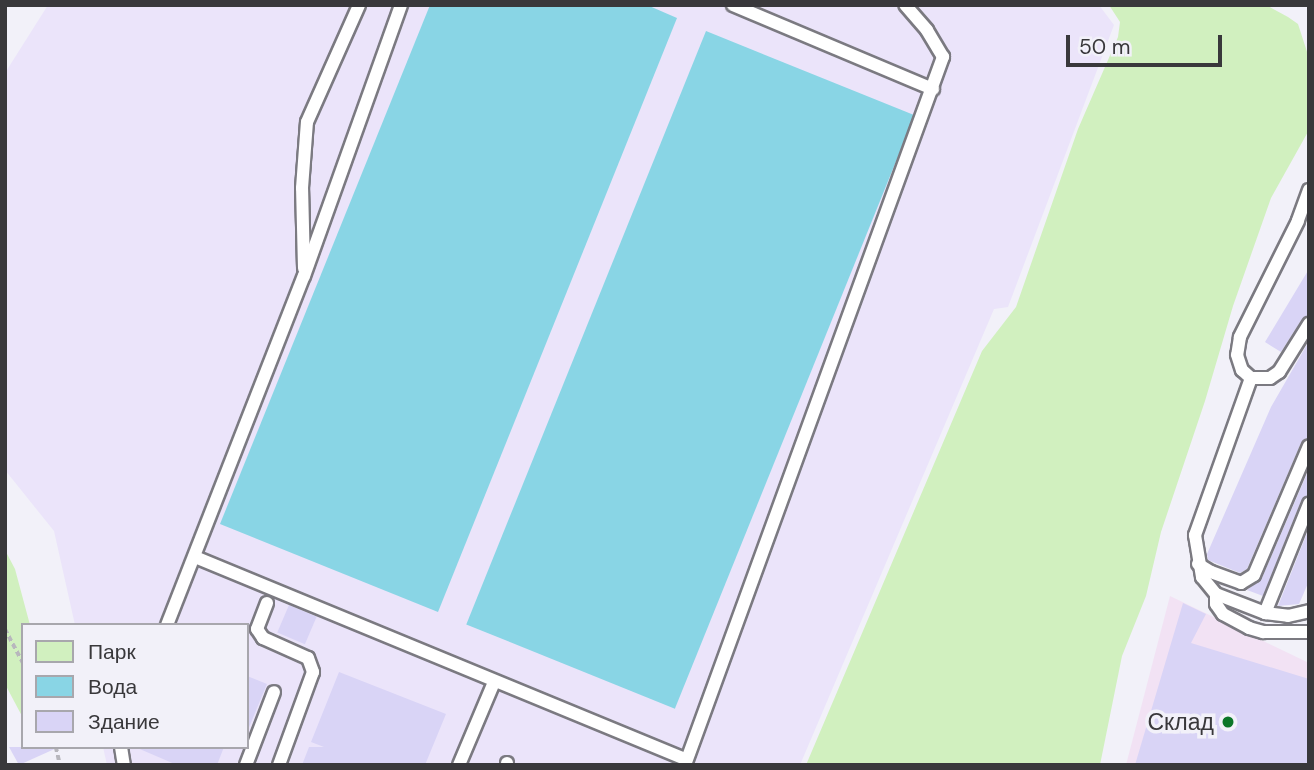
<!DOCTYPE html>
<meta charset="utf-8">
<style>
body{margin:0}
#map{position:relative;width:1314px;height:770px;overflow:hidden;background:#f2f1f9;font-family:"DM Sans",sans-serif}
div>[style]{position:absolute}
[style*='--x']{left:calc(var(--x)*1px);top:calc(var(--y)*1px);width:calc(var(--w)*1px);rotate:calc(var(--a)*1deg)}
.commercial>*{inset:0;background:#f2e2f4}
.industrial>*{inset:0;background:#ebe4fa}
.green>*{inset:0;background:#d1f0bf}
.water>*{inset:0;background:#89d5e5;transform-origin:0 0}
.building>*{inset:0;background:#d9d4f6;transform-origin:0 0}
.path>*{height:3.5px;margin-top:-1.75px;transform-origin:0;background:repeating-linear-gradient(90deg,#b8b7bd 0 5px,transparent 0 8.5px)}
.roads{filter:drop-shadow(2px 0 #7b7a81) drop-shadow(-2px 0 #7b7a81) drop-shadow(0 2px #7b7a81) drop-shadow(0 -2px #7b7a81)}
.lane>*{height:12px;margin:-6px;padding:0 6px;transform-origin:6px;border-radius:6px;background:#fff}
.dots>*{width:19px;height:19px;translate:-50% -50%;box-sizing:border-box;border:4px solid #f2f1f9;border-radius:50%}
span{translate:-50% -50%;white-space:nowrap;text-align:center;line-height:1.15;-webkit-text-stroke:7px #f2f1f9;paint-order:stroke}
.poi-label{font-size:23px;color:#39383b}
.right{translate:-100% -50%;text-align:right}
.frame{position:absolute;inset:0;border:7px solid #39383b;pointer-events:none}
.legend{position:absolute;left:21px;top:623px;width:228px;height:126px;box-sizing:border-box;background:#f2f1f9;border:2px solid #a8a7ad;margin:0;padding:9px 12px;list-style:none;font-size:21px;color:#39383b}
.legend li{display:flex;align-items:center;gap:14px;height:35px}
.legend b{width:35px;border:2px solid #a8a7ad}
.scale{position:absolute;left:1066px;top:35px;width:156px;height:32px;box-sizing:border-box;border:4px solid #39383b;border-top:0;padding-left:9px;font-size:21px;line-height:24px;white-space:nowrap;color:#39383b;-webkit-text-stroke:5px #f2f1f9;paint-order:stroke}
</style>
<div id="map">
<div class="commercial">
<div style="clip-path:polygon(1170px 596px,1309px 663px,1309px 765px,1126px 765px)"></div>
</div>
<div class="industrial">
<div style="clip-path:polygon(48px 5px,1099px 5px,1114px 25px,1008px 307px,994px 309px,800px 765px,107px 765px,103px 747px,247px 747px,247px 625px,75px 625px,54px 531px,5px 470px,5px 73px)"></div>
</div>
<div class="green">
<div style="clip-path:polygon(1109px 5px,1266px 5px,1288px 17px,1298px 24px,1309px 58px,1309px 130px,1271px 198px,1233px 306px,1205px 401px,1161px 532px,1146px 596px,1122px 656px,1100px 765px,806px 765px,982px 351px,1016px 307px,1078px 129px,1118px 37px,1120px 22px)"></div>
<div style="clip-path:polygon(5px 550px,15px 569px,30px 625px,23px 625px,23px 718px,5px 684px)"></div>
</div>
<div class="water">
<div style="clip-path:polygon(430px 5px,647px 5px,677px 18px,438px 612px,220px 524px)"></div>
<div style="left:706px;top:31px;width:225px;height:640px;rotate:22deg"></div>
</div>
<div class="building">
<div style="clip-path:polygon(1309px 269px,1309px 315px,1302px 319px,1281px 352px,1265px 342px)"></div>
<div style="clip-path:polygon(1309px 341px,1309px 437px,1301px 443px,1247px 569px,1240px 573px,1208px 560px,1207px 554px,1271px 407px)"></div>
<div style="clip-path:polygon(1309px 469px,1309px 495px,1301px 501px,1263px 596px,1247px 590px,1262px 578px)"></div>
<div style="clip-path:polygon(1309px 528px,1309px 581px,1299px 604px,1278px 606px)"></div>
<div style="clip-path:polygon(1183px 603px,1206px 614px,1191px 643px,1309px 679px,1309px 765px,1135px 765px)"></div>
<div style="left:289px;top:605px;width:30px;height:30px;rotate:23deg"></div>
<div style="clip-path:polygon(339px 672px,446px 714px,425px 765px,302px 765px,309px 747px,324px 747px,311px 742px)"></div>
<div style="clip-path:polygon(247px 676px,267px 684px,247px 732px)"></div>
<div style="clip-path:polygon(9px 747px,59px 747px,19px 765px)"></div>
<div style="clip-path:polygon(135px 747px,224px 747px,217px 765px,177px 765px)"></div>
</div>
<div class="path">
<div style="--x:5;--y:629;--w:38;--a:62"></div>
<div style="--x:56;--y:747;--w:18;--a:77"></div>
</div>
<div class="roads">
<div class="lane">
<div style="--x:733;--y:5;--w:217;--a:22.8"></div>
<div style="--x:1309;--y:190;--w:33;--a:110"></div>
<div style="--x:1298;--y:221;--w:130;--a:116.6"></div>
<div style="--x:1240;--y:337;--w:18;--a:99"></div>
<div style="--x:1237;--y:355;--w:16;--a:72"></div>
<div style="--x:1242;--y:370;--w:12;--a:42"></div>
<div style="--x:1251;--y:378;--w:167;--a:109.6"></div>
<div style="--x:1195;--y:535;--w:43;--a:80.5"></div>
<div style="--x:1202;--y:577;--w:22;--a:51"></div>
<div style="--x:1216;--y:594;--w:53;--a:21.2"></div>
<div style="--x:1265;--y:613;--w:23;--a:7"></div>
<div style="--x:1288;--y:616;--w:22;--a:-13"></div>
<div style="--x:304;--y:268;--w:80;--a:-91.4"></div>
<div style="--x:302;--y:188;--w:66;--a:-85.7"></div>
<div style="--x:307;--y:122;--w:128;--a:-66"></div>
<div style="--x:1251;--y:378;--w:19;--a:0"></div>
<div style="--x:1270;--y:378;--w:11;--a:-34"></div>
<div style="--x:1279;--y:372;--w:57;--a:-58"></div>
<div style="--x:195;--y:557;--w:530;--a:22.4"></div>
<div style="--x:1198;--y:564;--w:15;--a:32"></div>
<div style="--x:1211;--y:572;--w:32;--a:20"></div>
<div style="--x:1241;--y:583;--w:15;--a:-32"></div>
<div style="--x:1254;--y:575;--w:140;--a:-66.9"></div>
<div style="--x:1216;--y:594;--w:10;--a:90"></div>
<div style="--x:1216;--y:604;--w:12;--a:55"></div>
<div style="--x:1223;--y:614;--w:30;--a:28"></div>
<div style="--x:1249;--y:628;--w:15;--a:16"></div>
<div style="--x:1263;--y:632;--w:46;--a:0"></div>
<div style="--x:267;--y:603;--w:28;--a:111"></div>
<div style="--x:257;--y:629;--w:11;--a:56"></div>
<div style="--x:263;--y:638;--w:49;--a:24"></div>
<div style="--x:308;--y:658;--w:15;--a:70"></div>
<div style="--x:313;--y:672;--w:99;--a:110.1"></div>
<div style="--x:1265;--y:613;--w:118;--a:-68"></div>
<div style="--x:167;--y:625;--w:375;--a:-68.6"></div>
<div style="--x:304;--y:276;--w:288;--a:-70.3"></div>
<div style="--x:121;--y:747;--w:18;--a:81"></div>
<div style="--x:246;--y:765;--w:78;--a:-69"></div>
<div style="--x:459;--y:765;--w:90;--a:-67.1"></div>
<div style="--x:507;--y:765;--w:2;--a:-90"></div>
<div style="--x:685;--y:765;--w:754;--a:-69.98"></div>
<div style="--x:943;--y:57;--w:31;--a:-121"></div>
<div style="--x:927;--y:30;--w:33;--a:-131"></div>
</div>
</div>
<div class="dots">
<div style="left:1228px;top:722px;background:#0c7628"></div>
</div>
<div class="poi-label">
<span class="right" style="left:1214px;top:722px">Склад</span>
</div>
<div class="frame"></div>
<ul class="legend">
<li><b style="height:19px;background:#d1f0bf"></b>Парк</li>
<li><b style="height:19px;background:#89d5e5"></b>Вода</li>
<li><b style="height:19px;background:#d9d4f6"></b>Здание</li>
</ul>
<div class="scale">50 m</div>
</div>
